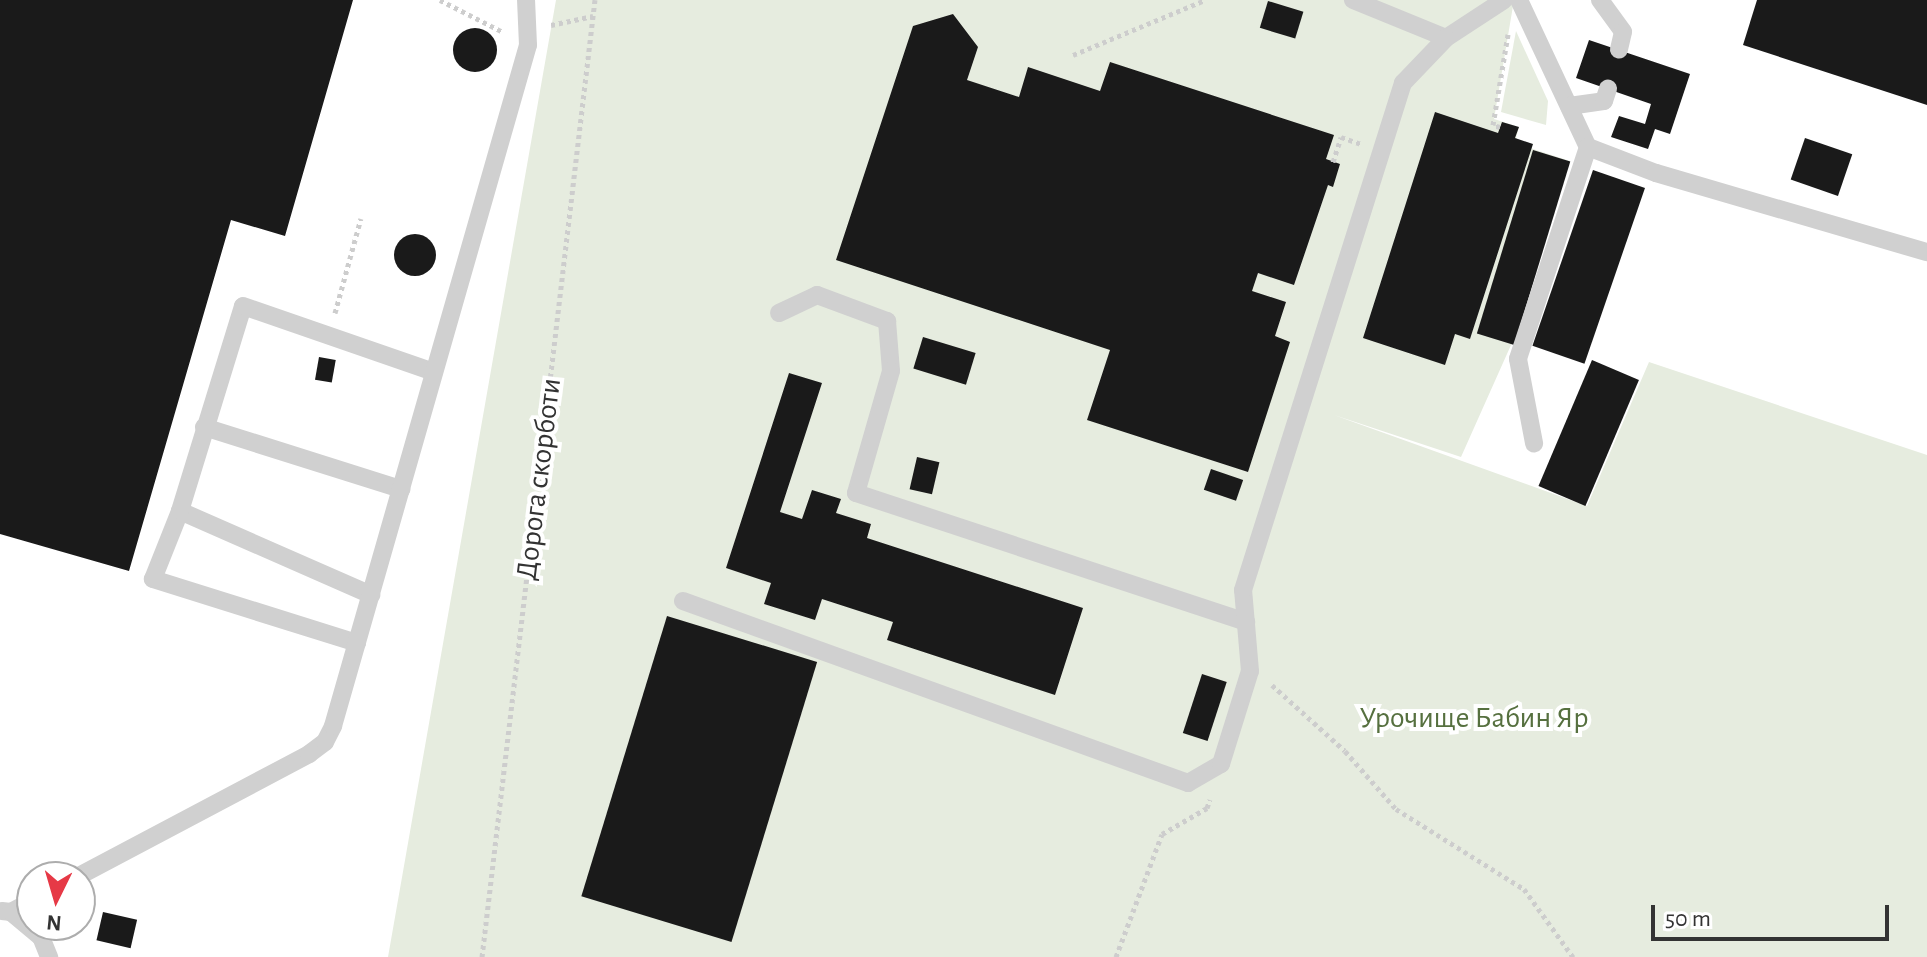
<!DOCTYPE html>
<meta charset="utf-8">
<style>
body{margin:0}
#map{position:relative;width:1927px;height:957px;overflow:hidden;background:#fff;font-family:"Alegreya Sans",sans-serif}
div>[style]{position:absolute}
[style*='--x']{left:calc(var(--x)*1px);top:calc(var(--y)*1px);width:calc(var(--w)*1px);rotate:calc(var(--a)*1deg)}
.green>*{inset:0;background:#e6ecdf}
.building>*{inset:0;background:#1a1a1a;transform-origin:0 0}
.round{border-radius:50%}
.path>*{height:5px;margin-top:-2.5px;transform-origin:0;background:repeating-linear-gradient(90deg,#cdcdcd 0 4px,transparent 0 8px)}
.lane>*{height:18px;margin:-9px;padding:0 9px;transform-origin:9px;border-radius:9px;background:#d0d0d0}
span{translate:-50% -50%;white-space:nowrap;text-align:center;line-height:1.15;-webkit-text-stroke:8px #fff;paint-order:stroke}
.street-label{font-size:30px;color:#333}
.park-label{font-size:30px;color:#56703f}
.north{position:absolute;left:16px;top:861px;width:80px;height:80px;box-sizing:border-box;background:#fff;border:2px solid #adadad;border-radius:50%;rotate:185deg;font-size:22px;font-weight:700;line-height:32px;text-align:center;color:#333}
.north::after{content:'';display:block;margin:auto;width:28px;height:36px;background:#e63946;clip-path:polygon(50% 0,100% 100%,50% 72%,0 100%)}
.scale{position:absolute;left:1651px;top:905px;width:238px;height:36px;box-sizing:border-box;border:4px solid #333;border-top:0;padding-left:10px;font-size:24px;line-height:28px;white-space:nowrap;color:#333;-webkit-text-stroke:6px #fff;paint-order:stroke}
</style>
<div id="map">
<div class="green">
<div style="clip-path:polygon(556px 0,1514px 0,1494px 119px,1519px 127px,1516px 138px,1533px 149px,1570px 161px,1511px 345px,1461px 457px,1334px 415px,1587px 506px,1649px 362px,1927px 455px,1927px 957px,388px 957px)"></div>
<div style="clip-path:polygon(1516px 31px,1548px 101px,1546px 125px,1501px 112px)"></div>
</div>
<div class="building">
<div style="clip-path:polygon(0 0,353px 0,285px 236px,231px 220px,129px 571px,0 534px)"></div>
<div style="clip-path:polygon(1757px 0,1927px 0,1927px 105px,1743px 45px)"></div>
<div style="left:1268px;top:1px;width:37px;height:28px;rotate:17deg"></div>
<div style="clip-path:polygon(953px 14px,978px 47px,967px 80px,1019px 97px,1028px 67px,1100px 91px,1110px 62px,1334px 135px,1326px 159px,1340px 164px,1333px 187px,1328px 185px,1294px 285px,1258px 273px,1252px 291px,1286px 302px,1275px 336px,1290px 342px,1248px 472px,1087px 420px,1110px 350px,836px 260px,913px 26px)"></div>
<div class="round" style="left:453px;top:28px;width:44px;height:44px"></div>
<div style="clip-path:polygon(1589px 40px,1690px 74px,1670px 134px,1655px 129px,1648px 149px,1611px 137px,1619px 116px,1645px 124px,1651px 104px,1576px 78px)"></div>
<div style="clip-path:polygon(1435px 112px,1498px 133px,1502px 122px,1519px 127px,1515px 138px,1533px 144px,1470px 339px,1455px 334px,1445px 365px,1363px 338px)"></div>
<div style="left:1805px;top:138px;width:50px;height:44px;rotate:19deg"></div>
<div style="left:1533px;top:150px;width:39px;height:192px;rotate:17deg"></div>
<div style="left:1593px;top:170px;width:55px;height:186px;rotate:19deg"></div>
<div class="round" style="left:394px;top:234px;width:42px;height:42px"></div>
<div style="left:923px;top:337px;width:55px;height:33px;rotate:17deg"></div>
<div style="left:319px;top:357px;width:17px;height:23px;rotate:10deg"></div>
<div style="left:1592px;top:360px;width:51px;height:137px;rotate:23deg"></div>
<div style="clip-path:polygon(789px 373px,822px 383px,780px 512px,802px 519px,812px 490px,841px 499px,836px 513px,871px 524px,867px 538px,1083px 608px,1055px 695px,887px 640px,893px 622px,822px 599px,815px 620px,764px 604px,771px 583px,726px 568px)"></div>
<div style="left:917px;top:457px;width:23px;height:33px;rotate:13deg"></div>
<div style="left:1211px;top:469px;width:34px;height:22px;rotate:19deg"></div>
<div style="left:667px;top:616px;width:157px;height:293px;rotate:17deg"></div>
<div style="left:1202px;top:674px;width:26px;height:62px;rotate:18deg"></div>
<div style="left:103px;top:912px;width:35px;height:29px;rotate:13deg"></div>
</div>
<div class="path">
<div style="--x:440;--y:0;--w:71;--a:26.9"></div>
<div style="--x:551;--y:25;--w:43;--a:-12.1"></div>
<div style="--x:1073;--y:55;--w:143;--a:-22.6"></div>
<div style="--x:1500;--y:127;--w:7;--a:-164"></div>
<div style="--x:1493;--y:125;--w:92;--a:-80.6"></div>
<div style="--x:1333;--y:162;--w:26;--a:-72"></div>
<div style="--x:1341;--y:137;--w:21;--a:19"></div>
<div style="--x:335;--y:313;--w:98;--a:-74.7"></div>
<div style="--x:1272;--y:685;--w:98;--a:42.1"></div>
<div style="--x:1345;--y:751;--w:77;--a:48.7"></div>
<div style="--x:1396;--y:809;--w:151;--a:32"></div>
<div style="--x:1524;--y:889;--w:84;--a:54.2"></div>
<div style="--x:482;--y:957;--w:964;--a:-83.27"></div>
<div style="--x:1116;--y:957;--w:131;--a:-69.5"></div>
<div style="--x:1162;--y:834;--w:52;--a:-30"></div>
<div style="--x:1207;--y:808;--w:9;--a:-72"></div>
</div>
<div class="lane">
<div style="--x:1353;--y:0;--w:100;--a:22.2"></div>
<div style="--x:1446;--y:38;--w:69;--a:-33.2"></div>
<div style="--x:1519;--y:0;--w:162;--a:64.9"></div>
<div style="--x:1588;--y:147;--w:223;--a:108.3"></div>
<div style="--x:1518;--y:359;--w:86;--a:79.2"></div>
<div style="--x:1600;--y:0;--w:39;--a:54"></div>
<div style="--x:1623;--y:32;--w:18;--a:103"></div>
<div style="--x:1569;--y:106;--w:35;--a:-8"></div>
<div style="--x:1604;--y:101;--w:13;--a:-72"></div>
<div style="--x:1588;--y:147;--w:73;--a:20.9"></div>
<div style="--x:1656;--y:173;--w:282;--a:16.3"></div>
<div style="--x:779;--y:313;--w:42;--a:-25.3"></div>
<div style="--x:817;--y:295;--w:75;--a:20.4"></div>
<div style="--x:887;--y:321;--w:50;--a:85.4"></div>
<div style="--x:891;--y:371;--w:127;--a:106"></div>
<div style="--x:856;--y:493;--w:411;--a:18.3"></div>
<div style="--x:204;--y:427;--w:207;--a:17.5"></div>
<div style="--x:180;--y:511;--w:209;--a:23.7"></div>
<div style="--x:683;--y:601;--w:537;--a:19.82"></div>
<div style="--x:1188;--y:783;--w:38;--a:-30"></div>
<div style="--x:1221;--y:764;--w:97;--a:-72.7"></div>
<div style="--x:1250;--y:671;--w:81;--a:-94.9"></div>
<div style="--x:1243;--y:590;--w:532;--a:-72.49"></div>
<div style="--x:1403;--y:83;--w:62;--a:-46.3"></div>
<div style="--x:357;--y:643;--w:214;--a:-162.6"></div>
<div style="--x:153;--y:579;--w:73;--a:-68.3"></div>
<div style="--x:180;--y:511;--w:214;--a:-72.9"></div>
<div style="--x:243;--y:306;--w:202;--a:19.1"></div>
<div style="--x:77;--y:877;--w:263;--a:-27.9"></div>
<div style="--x:309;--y:754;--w:20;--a:-37"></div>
<div style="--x:325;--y:742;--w:18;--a:-63"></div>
<div style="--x:333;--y:726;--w:708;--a:-74.02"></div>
<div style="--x:528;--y:45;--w:45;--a:-92.5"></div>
<div style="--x:2;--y:911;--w:9;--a:6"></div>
<div style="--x:11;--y:912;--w:24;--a:-28"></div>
<div style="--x:11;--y:912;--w:39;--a:40"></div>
<div style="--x:41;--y:937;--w:22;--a:68"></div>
</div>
<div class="street-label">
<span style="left:539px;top:479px;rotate:-83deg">Дорога скорботи</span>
</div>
<div class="park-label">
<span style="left:1474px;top:718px">Урочище Бабин Яр</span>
</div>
<div class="north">N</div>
<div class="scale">50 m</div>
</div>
